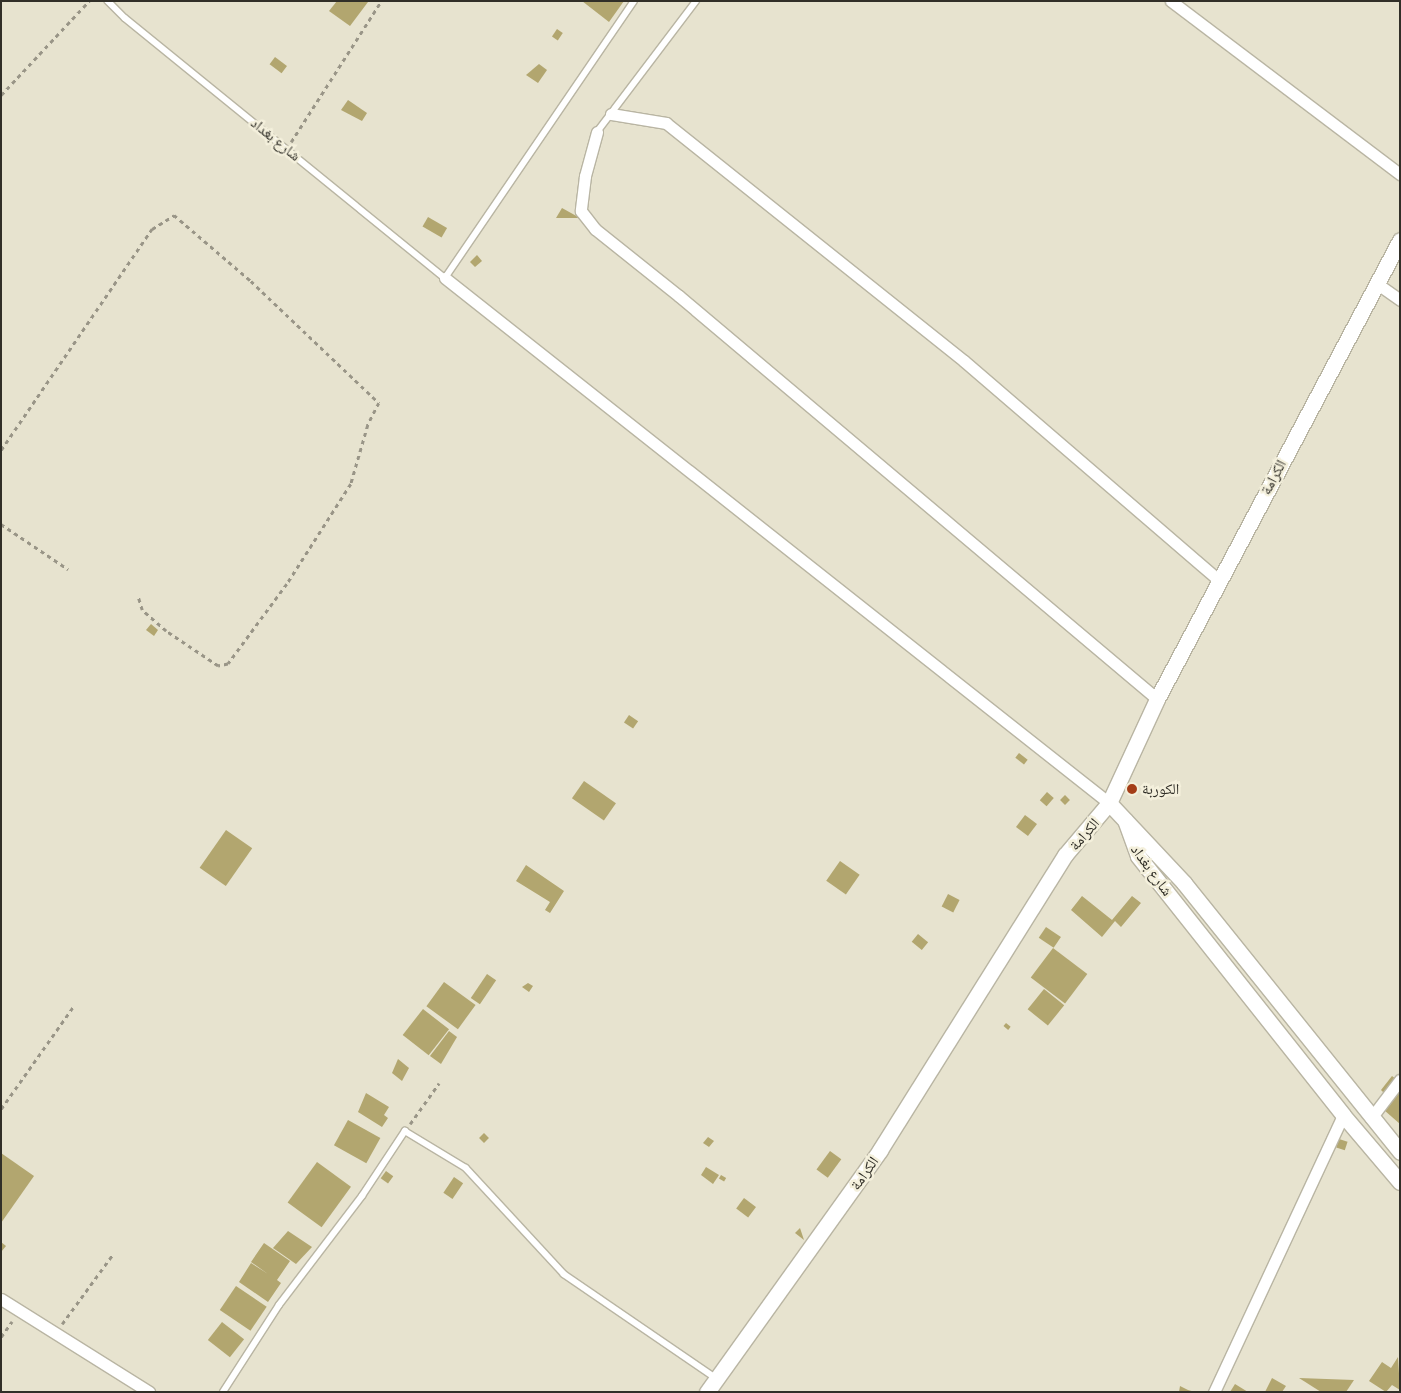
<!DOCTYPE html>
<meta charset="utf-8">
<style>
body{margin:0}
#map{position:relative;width:1401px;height:1393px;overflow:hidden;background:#e7e3cf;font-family:"PT Sans Narrow","Noto Naskh Arabic",sans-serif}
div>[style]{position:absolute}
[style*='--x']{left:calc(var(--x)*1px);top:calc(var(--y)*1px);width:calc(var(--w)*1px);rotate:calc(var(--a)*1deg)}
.building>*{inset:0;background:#b2a66f;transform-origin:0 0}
.path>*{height:2.5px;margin-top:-1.25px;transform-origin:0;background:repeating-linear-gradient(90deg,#999587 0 4px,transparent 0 8px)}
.roads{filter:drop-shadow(1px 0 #b9b5a3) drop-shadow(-1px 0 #b9b5a3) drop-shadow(0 1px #b9b5a3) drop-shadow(0 -1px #b9b5a3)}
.lane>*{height:5.5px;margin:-2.75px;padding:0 2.75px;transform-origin:2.75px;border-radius:2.75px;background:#fff}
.street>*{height:11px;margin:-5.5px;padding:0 5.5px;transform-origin:5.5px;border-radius:5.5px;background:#fff}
.secondary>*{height:15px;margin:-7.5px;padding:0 7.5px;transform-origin:7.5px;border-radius:7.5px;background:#fff}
.dots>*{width:14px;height:14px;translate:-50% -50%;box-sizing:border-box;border:2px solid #f4f0dc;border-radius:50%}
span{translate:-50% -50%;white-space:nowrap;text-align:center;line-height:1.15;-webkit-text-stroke:5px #f4f0dc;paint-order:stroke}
.street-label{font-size:15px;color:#312f28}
.poi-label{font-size:15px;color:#312f28}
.left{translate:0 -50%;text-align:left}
.frame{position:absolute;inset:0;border:2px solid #312f28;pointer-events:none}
</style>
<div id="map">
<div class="building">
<div style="clip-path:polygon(337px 1px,367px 1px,368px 2px,350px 26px,329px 11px)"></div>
<div style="clip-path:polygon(582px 1px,624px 1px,609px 22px)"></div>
<div style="left:557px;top:29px;width:7px;height:9px;rotate:34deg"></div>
<div style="left:275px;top:57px;width:15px;height:9px;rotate:37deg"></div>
<div style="clip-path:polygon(539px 64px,547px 70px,538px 83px,526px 75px)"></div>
<div style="clip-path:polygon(348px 100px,367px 113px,362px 121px,341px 110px)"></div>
<div style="clip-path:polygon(562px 208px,580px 218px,556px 218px)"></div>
<div style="left:428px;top:217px;width:22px;height:11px;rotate:30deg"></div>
<div style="clip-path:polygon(477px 255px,482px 261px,475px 267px,470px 262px)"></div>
<div style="clip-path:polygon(151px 624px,158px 630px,154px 636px,146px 630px)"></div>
<div style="left:629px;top:715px;width:11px;height:9px;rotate:34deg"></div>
<div style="left:1019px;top:753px;width:11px;height:6px;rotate:38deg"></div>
<div style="left:584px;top:781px;width:39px;height:21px;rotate:35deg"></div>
<div style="left:1047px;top:792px;width:9px;height:11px;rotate:41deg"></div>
<div style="left:1065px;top:795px;width:7px;height:7px;rotate:45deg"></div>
<div style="left:1025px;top:815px;width:15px;height:15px;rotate:37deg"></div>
<div style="left:226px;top:830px;width:32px;height:46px;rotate:35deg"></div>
<div style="left:840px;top:861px;width:24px;height:24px;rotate:35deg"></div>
<div style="clip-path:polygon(526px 865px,564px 891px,550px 913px,545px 910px,550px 902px,516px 881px)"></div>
<div style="left:948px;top:894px;width:13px;height:14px;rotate:27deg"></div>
<div style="clip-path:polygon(1082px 896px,1112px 920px,1132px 896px,1141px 903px,1121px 927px,1115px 921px,1102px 937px,1071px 910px)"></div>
<div style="left:1046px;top:927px;width:18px;height:13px;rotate:34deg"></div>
<div style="left:918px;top:934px;width:13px;height:10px;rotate:39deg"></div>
<div style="left:1053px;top:948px;width:43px;height:37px;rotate:37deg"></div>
<div style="left:487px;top:974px;width:11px;height:29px;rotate:34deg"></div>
<div style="left:444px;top:982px;width:39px;height:30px;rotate:36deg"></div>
<div style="clip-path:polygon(528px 983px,533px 986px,529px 992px,522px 987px)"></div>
<div style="left:1044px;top:989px;width:26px;height:26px;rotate:39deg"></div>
<div style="left:423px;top:1009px;width:33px;height:33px;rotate:38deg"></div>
<div style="left:1006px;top:1023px;width:6px;height:4px;rotate:39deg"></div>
<div style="clip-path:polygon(449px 1031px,457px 1037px,441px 1064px,430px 1056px)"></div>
<div style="clip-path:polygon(398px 1059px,409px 1068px,402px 1081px,392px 1073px)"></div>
<div style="clip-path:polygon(1392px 1076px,1396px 1079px,1384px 1093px,1381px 1090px)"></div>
<div style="clip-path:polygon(1400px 1092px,1400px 1124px,1384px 1110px)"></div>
<div style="clip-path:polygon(366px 1093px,389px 1107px,384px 1115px,388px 1118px,382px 1127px,358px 1112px)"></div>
<div style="left:348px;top:1120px;width:37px;height:29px;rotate:29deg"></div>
<div style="left:484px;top:1133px;width:7px;height:7px;rotate:45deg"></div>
<div style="clip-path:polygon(708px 1137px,714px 1141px,709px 1147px,703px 1143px)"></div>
<div style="left:1339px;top:1139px;width:9px;height:9px;rotate:18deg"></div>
<div style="left:830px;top:1151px;width:14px;height:23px;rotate:36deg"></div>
<div style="clip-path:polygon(1px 1153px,34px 1176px,1px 1223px)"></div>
<div style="left:317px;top:1162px;width:42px;height:50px;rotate:36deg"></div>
<div style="clip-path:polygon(706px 1167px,719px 1175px,713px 1184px,701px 1175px)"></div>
<div style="left:386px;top:1171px;width:9px;height:9px;rotate:36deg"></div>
<div style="left:721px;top:1175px;width:6px;height:4px;rotate:31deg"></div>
<div style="left:454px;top:1177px;width:11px;height:19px;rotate:34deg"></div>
<div style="left:744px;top:1198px;width:15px;height:13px;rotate:37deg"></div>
<div style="clip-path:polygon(800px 1228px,804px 1240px,795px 1233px)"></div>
<div style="clip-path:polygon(288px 1231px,312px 1247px,296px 1264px,273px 1248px)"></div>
<div style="clip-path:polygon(1px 1242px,6px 1246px,1px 1252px)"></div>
<div style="clip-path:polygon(264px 1243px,290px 1261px,277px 1280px,281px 1283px,268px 1302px,239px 1282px,251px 1263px,268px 1274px,251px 1262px)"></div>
<div style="left:236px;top:1286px;width:37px;height:29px;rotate:34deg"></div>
<div style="left:222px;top:1322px;width:28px;height:23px;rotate:38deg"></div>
<div style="clip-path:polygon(1398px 1357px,1400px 1390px,1392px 1385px,1386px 1392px,1369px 1381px,1382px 1362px,1391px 1368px)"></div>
<div style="clip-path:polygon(1272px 1378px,1286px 1386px,1282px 1392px,1265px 1392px)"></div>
<div style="clip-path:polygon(1299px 1378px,1354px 1380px,1346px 1392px,1321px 1392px)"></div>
<div style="clip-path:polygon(1235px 1384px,1248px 1392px,1230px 1392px)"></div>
<div style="clip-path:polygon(1180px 1386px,1188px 1390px,1195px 1392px,1179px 1392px)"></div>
</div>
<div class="path">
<div style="--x:1;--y:95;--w:129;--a:-46.9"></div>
<div style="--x:291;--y:142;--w:167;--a:-57.4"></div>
<div style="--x:1;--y:450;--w:268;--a:-55.7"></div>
<div style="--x:152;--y:229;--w:26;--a:-32"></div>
<div style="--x:174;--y:215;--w:101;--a:40.6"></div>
<div style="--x:251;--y:281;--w:177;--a:43.6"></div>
<div style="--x:379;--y:403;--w:25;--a:117"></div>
<div style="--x:368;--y:425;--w:61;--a:106.1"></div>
<div style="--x:351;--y:484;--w:119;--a:122.6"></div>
<div style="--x:287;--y:584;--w:99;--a:126.4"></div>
<div style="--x:228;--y:664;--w:10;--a:169"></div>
<div style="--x:218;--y:666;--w:63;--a:-146.1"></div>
<div style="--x:166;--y:631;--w:32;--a:-139"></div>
<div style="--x:142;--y:610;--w:14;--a:-107"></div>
<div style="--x:1;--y:524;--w:81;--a:33.9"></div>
<div style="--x:1;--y:1109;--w:125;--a:-54.8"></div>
<div style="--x:410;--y:1124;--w:50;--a:-54.7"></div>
<div style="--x:62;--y:1324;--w:87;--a:-53.9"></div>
<div style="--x:1;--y:1337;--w:19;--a:-55"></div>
</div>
<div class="roads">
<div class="lane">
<div style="--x:108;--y:1;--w:24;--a:45"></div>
<div style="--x:125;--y:18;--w:412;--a:39.1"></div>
<div style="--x:445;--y:278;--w:335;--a:-55.7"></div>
<div style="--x:597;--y:132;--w:164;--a:-52.9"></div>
<div style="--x:223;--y:1392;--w:103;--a:-57.2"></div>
<div style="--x:279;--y:1305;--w:137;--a:-52.7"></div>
<div style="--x:362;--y:1196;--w:78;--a:-56.5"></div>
<div style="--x:405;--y:1131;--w:71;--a:31.2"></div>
<div style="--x:466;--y:1168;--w:144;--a:47.2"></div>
<div style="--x:564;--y:1274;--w:184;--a:34.4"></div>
</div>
<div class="street">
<div style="--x:1171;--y:1;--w:287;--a:37.1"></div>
<div style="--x:611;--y:114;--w:56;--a:9.3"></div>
<div style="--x:666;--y:123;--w:381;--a:38.6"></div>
<div style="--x:964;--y:361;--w:336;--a:40.7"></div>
<div style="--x:597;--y:132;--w:46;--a:105.3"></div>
<div style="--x:585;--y:176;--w:35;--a:97"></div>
<div style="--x:581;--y:211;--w:23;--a:52"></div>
<div style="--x:595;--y:229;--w:107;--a:38.6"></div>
<div style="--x:679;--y:296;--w:625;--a:40.13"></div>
<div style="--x:445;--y:278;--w:846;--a:38.33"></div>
<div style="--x:1376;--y:283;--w:29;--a:35"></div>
<div style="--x:1371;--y:1118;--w:48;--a:-52.7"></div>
<div style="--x:1;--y:1299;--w:175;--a:32.1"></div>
<div style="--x:1214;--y:1392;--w:306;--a:-65"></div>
</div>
<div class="secondary">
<div style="--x:1109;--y:803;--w:110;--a:46.8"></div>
<div style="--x:1184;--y:883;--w:345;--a:51.2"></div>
<div style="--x:1125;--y:820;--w:38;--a:70"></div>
<div style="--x:1138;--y:856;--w:330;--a:51.6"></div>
<div style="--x:1343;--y:1115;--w:88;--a:49.6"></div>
<div style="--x:707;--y:1392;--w:297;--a:-54.4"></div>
<div style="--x:880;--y:1150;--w:348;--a:-57.9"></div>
<div style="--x:1065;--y:855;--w:68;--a:-49.8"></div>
<div style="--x:1109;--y:803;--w:115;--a:-65.2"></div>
<div style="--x:1157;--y:699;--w:519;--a:-62.1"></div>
</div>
</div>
<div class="dots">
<div style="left:1132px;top:789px;background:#a43d17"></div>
</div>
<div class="street-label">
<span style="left:276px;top:139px;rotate:39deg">شارع بغداد</span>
<span style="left:1273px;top:477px;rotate:-62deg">الكرامة</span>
<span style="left:1084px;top:834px;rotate:-49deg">الكرامة</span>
<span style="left:1152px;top:870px;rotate:54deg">شارع بغداد</span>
<span style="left:864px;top:1173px;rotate:-55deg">الكرامة</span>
</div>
<div class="poi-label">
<span class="left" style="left:1142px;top:789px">الكوربة</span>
</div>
<div class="frame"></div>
</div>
